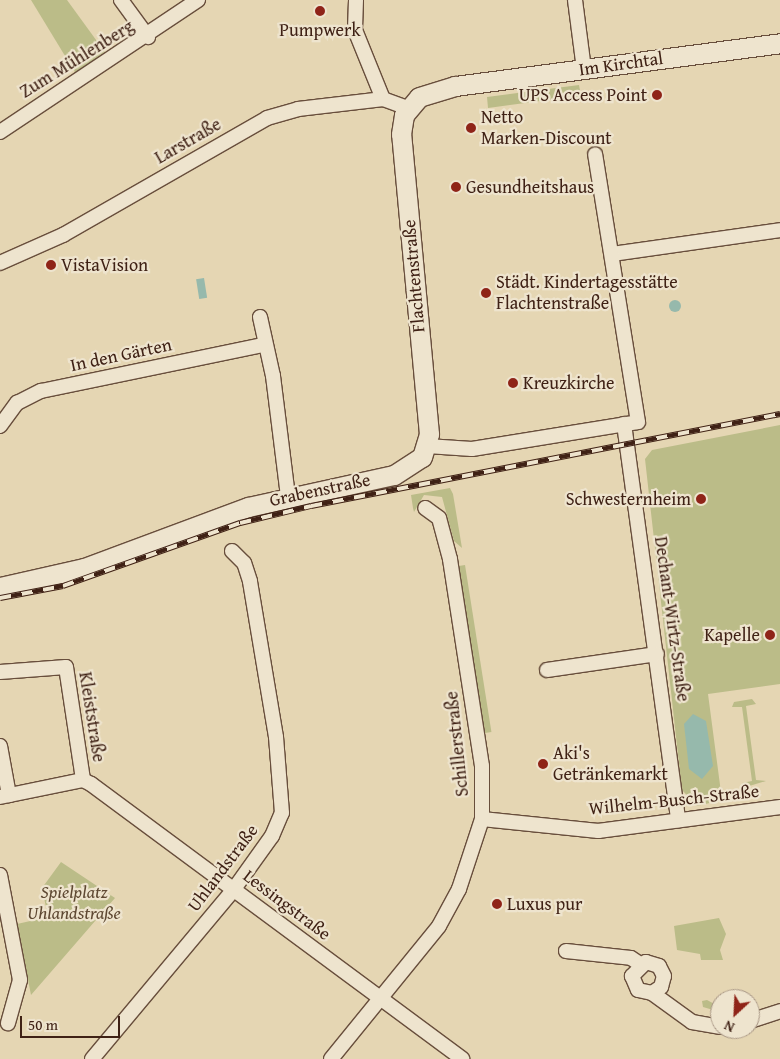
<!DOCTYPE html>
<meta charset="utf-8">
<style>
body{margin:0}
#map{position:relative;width:780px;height:1059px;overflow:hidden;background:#e5d6b3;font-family:"Gentium Book Plus",serif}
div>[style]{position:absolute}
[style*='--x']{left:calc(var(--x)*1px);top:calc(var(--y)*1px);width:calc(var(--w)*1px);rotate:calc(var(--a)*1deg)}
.green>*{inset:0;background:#bbbc88;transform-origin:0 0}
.water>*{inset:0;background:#96b9ac;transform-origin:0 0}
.round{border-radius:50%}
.roads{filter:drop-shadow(1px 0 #684e3c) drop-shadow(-1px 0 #684e3c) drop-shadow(0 1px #684e3c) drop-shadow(0 -1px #684e3c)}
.street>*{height:14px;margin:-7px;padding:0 7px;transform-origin:7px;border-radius:7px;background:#eee4ce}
.secondary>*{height:19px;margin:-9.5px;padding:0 9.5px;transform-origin:9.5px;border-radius:9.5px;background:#eee4ce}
.rail>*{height:5.5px;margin-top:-2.75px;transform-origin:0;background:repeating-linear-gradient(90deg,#eee4ce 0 11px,#3f2115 0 22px);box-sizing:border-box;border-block:1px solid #3f2115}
.dots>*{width:14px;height:14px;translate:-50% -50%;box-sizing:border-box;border:2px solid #eee4ce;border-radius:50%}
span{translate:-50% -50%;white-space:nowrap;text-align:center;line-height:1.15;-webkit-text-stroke:4.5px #eee4ce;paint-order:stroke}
.poi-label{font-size:18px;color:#3f2115}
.right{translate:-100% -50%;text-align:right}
.left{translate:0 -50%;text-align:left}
.street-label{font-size:18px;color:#3f2115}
.park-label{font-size:18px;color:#5e4832;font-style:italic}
.north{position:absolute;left:710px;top:989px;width:50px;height:50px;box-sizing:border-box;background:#eee4ce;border:1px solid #a89684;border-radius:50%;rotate:205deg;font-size:14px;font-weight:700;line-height:20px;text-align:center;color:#3f2115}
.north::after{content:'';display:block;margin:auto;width:18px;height:22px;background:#8f2418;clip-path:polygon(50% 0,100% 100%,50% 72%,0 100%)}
.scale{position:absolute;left:20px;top:1016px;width:100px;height:22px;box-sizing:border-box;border:2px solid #3f2115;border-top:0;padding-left:6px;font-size:15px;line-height:18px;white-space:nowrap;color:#3f2115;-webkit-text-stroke:4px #eee4ce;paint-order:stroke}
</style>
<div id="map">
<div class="green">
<div style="clip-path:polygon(31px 0,67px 0,107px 55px,76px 74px)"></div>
<div style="clip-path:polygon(576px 77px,579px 80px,447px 98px,448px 95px)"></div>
<div style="clip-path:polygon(579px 85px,581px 96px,571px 98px,570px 92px,562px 93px,563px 98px,488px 108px,487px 97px)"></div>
<div style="clip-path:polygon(780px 425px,780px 684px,708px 694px,722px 800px,697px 806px,682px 790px,645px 459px,652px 450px)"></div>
<div style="clip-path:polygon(450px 488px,453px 494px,462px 548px,454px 541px,442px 497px,424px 495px,414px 512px,413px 508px,411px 495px)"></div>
<div style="left:465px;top:565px;width:169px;height:16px;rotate:81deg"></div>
<div style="clip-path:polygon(752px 699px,756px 704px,746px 706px,756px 780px,766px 781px,746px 787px,742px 783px,752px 781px,742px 707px,732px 707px,734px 702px)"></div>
<div style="clip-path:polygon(61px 862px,115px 898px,31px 995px,17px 924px,48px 917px,42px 888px)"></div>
<div style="clip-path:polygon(719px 918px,726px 934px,720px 950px,723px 960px,701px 960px,700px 954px,677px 950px,674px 926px)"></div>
<div style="clip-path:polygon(707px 1000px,720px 1007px,720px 1012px,703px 1007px,702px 1001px)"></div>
</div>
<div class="water">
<div style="left:204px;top:278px;width:20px;height:8px;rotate:81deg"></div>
<div class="round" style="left:669px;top:300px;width:12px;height:12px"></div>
<div style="clip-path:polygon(693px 714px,706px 721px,713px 766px,702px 779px,689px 769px,684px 724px)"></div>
</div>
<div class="roads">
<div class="street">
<div style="--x:121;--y:0;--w:46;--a:53.9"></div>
<div style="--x:356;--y:0;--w:30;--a:92"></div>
<div style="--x:355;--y:30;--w:74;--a:67.9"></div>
<div style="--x:575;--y:0;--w:70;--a:82.6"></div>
<div style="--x:0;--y:132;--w:238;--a:-33.7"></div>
<div style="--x:612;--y:254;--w:170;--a:-8.1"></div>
<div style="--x:0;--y:263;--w:69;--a:-24"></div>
<div style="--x:63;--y:235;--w:235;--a:-29.8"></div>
<div style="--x:267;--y:118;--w:32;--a:-16"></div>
<div style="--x:298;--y:109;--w:86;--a:-6.7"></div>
<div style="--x:383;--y:99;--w:27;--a:20"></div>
<div style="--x:260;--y:317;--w:60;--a:77.6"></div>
<div style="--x:273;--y:376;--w:121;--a:82.9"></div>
<div style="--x:624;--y:424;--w:400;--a:82.2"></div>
<div style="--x:0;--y:426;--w:29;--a:-54"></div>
<div style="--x:17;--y:403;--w:27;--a:-27"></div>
<div style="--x:41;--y:391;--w:227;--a:-11.7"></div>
<div style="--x:427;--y:446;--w:45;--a:3.8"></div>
<div style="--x:472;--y:449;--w:168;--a:-9.2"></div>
<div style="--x:638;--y:422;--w:271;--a:-99.1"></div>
<div style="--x:547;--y:670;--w:111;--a:-8.3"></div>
<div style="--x:0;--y:672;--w:66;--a:-4.3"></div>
<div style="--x:66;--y:667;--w:114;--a:81.4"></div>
<div style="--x:0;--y:746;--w:50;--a:79.6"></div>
<div style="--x:0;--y:797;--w:85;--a:-11.6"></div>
<div style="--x:83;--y:780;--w:9;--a:27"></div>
<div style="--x:91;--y:784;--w:462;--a:36.5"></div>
<div style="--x:482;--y:819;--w:117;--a:5.9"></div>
<div style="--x:598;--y:831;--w:184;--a:-7.5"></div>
<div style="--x:0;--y:875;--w:107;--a:79.2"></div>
<div style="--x:20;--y:980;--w:45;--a:105.6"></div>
<div style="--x:566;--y:951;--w:65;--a:6.1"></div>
<div style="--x:631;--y:958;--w:11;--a:34"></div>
<div style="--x:652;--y:993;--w:11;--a:-34"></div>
<div style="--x:661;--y:987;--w:11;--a:-75"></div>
<div style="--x:664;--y:976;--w:11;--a:-117"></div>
<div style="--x:659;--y:966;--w:14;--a:-163"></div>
<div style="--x:646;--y:962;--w:20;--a:135"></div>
<div style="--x:632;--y:976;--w:15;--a:67"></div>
<div style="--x:638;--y:990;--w:14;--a:12"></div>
<div style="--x:652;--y:993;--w:49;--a:35.9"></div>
<div style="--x:692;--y:1022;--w:28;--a:10"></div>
<div style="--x:750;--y:1021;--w:32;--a:-18"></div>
<div style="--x:92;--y:1059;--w:222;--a:-50.1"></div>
<div style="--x:234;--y:889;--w:65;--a:-54.4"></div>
<div style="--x:272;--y:836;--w:25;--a:-67"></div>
<div style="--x:282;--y:813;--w:76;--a:-94.5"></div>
<div style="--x:276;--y:737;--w:158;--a:-99.5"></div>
<div style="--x:250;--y:581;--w:19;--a:-108"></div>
<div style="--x:244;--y:563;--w:17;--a:-135"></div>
<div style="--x:331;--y:1059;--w:171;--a:-50.9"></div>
<div style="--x:439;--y:926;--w:42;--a:-61.6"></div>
<div style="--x:459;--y:889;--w:74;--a:-71.8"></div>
<div style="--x:482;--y:819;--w:53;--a:-90"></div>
<div style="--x:482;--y:766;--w:209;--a:-98.8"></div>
<div style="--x:450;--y:559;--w:42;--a:-105"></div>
<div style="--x:439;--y:518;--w:17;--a:-144"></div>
</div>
<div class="secondary">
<div style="--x:0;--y:587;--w:86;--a:-12.7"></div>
<div style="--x:84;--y:568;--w:175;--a:-20.4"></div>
<div style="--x:248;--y:507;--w:149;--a:-12.4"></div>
<div style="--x:394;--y:475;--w:33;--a:-33"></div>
<div style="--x:422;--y:457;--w:24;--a:-73"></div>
<div style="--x:429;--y:434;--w:301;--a:-95.3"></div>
<div style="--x:401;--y:134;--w:19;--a:-81"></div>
<div style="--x:404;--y:115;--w:23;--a:-50"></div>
<div style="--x:419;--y:97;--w:38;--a:-17"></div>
<div style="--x:455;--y:86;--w:328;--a:-7.5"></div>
</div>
</div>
<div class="rail">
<div style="--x:0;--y:598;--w:64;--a:-10.8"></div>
<div style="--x:63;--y:586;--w:188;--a:-19.6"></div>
<div style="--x:240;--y:523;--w:73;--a:-13.5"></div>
<div style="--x:311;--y:506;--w:478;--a:-11.1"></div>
</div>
<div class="dots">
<div style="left:320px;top:11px;background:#8f2418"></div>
<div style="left:657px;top:95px;background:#8f2418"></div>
<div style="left:471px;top:128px;background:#8f2418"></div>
<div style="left:456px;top:187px;background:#8f2418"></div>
<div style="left:51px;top:265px;background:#8f2418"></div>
<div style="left:486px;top:293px;background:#8f2418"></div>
<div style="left:513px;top:383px;background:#8f2418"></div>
<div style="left:701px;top:499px;background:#8f2418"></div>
<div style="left:770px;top:635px;background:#8f2418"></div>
<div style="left:543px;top:764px;background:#8f2418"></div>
<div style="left:497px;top:904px;background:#8f2418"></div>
</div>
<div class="poi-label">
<span style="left:320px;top:30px">Pumpwerk</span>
<span class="right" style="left:647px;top:95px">UPS Access Point</span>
<span class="left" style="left:481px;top:128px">Netto<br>Marken-Discount</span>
<span class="left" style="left:466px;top:187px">Gesundheitshaus</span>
<span class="left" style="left:61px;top:265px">VistaVision</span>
<span class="left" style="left:496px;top:293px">Städt. Kindertagesstätte<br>Flachtenstraße</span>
<span class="left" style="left:523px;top:383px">Kreuzkirche</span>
<span class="right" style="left:691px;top:499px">Schwesternheim</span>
<span class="right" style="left:760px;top:635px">Kapelle</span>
<span class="left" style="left:553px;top:764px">Aki's<br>Getränkemarkt</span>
<span class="left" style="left:507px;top:904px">Luxus pur</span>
</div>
<div class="street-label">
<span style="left:77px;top:59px;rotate:-32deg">Zum Mühlenberg</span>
<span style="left:621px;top:64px;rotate:-8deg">Im Kirchtal</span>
<span style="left:188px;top:141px;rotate:-30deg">Larstraße</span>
<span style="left:414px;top:276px;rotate:-95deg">Flachtenstraße</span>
<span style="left:121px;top:355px;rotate:-12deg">In den Gärten</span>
<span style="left:320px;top:490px;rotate:-12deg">Grabenstraße</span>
<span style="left:672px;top:619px;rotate:82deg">Dechant-Wirtz-Straße</span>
<span style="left:92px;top:717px;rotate:81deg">Kleiststraße</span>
<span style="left:457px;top:744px;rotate:-96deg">Schillerstraße</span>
<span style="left:674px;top:800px;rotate:-6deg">Wilhelm-Busch-Straße</span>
<span style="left:223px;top:868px;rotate:-53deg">Uhlandstraße</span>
<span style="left:287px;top:905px;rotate:37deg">Lessingstraße</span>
</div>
<div class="park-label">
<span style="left:74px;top:903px">Spielplatz<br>Uhlandstraße</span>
</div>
<div class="north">N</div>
<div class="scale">50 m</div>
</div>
